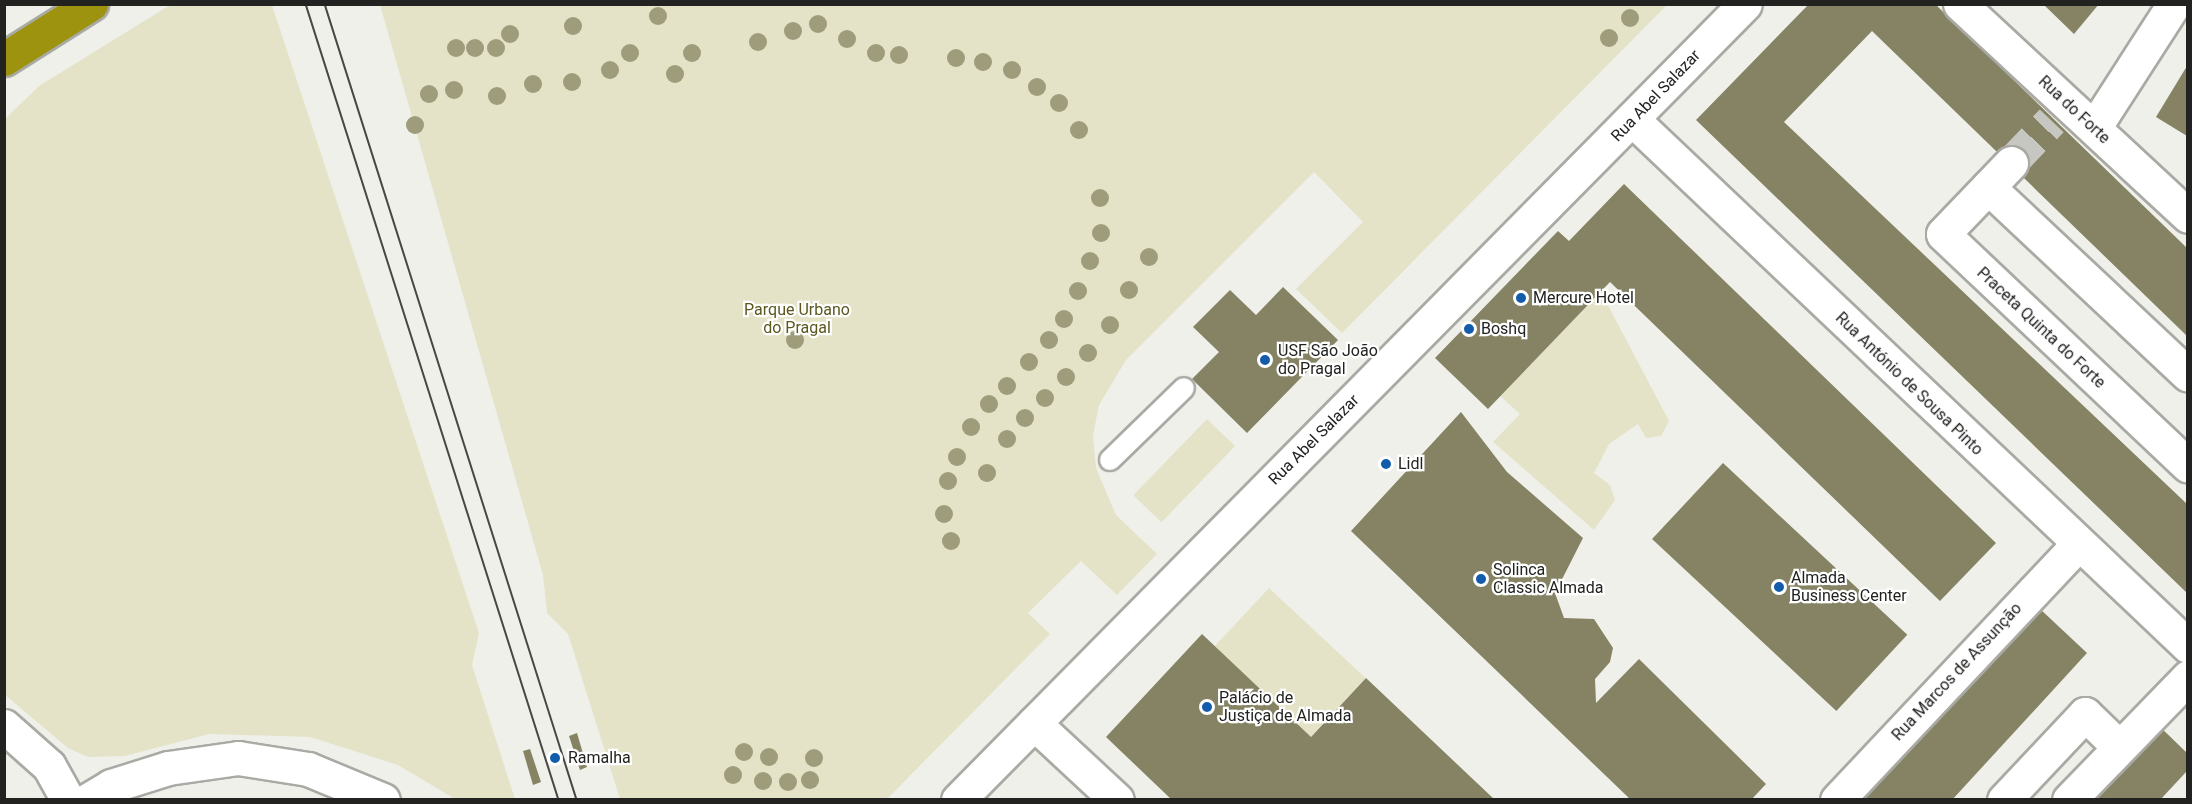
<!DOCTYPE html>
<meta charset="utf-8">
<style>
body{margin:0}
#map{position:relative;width:2192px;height:804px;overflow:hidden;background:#f0f0eb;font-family:Roboto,sans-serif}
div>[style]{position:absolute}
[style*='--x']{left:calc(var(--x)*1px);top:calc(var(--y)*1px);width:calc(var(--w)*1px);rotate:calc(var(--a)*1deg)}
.green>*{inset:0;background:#e4e3c7;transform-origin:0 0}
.building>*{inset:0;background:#858363;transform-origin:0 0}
.street-tunnel>*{height:33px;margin-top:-16.5px;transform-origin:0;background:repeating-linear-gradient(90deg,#c7c7c2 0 33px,transparent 0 49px)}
.roads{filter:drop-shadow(2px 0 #aaaaa5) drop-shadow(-2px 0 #aaaaa5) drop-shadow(0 2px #aaaaa5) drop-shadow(0 -2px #aaaaa5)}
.lane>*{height:20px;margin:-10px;padding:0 10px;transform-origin:10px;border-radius:10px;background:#fff}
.street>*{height:33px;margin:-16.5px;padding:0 16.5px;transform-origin:16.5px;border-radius:16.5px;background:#fff}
.highway>*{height:33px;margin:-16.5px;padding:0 16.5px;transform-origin:16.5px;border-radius:16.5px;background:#9d930e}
.tram>*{height:1.5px;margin:-0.75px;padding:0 0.75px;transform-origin:0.75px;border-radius:0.75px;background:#474745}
.trees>*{width:18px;height:18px;margin:-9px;border-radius:50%;background:#9e9c7b}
.dots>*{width:16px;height:16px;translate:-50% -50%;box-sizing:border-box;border:3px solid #fff;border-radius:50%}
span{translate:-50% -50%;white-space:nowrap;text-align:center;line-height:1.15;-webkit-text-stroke:4.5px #fff;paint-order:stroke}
.street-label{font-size:16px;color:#222220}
.poi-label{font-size:16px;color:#222220}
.left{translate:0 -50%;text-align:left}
.park-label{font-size:16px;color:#5b571f}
.frame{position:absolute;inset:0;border:6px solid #222220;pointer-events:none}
</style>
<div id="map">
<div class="green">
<div style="clip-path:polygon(170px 5px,272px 5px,479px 633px,472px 665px,515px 799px,455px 799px,398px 765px,310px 737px,209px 734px,125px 756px,88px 757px,68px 748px,5px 695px,5px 119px,39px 86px)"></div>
<div style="clip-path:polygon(380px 5px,380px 4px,1667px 5px,1342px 333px,1296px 289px,1363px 222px,1314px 172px,1126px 360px,1099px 405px,1093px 436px,1096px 468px,1116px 515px,1157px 554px,1117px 595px,1081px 561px,1028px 613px,1050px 634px,886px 800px,620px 799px,568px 634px,547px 613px,543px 575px)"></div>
<div style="clip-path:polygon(1601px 292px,1669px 421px,1661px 436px,1646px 438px,1638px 424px,1609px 444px,1594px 473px,1610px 485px,1615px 500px,1594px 530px,1493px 442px,1520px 414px,1500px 396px)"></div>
<div style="left:1207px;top:419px;width:39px;height:106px;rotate:44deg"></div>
<div style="left:1269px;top:588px;width:132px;height:81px;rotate:43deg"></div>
</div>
<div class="building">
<div style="clip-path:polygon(1809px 4px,1935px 4px,2187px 248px,2187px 336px,1872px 31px,1784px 122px,2187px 504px,2187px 593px,1696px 120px)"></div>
<div style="clip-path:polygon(2043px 4px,2099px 4px,2074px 34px)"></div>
<div style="clip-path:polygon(2187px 66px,2187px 136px,2156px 117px)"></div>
<div style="clip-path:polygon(1624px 184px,1996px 543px,1940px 601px,1610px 282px,1488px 409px,1435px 358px,1558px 231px,1569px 241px)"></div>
<div style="clip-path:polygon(1283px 287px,1338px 340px,1247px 433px,1192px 379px,1219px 352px,1193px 327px,1230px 290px,1256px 315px)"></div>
<div style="clip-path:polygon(1461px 412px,1507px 472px,1583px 538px,1555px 593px,1564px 618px,1594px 619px,1613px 648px,1610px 662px,1595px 679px,1596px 703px,1639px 659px,1766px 784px,1751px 800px,1631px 800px,1351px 531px)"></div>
<div style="left:1723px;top:463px;width:252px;height:104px;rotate:43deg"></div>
<div style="clip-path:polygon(2039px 608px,2087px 653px,1952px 800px,1860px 800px)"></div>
<div style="clip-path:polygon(1202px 634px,1311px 737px,1366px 678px,1495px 800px,1172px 800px,1106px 737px)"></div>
<div style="clip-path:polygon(2153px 720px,2187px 753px,2187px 771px,2160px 800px,2078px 800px)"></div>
<div style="clip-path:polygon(577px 733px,587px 767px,580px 770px,569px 736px)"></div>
<div style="clip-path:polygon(530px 749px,541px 782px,533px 785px,523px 751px)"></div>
</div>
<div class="street-tunnel">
<div style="--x:2011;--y:163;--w:59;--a:-46.4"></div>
</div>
<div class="roads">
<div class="lane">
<div style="--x:1110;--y:460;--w:103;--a:-44.2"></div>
</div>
<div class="street">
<div style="--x:1960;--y:4;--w:311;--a:42.9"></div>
<div style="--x:1633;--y:120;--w:765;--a:43.46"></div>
<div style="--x:2094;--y:128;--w:148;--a:-57.2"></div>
<div style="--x:2011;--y:163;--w:98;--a:133.8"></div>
<div style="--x:1943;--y:234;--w:337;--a:43.4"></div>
<div style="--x:1988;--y:187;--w:274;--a:43.2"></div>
<div style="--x:1034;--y:723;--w:113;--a:42.9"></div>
<div style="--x:4;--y:726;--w:60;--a:41.6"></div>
<div style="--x:49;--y:766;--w:39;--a:61"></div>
<div style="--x:88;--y:800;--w:27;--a:-31"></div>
<div style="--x:111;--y:786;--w:60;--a:-17.5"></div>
<div style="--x:168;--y:768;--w:71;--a:-8.1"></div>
<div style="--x:238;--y:758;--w:71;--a:8.9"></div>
<div style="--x:308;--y:769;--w:81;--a:22.5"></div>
<div style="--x:958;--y:800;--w:1119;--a:-45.33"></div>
<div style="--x:1837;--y:800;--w:350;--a:-46.7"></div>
<div style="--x:2004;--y:800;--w:118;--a:-46.7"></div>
<div style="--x:2085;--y:714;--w:47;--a:44.1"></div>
<div style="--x:2069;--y:800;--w:171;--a:-45.9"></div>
</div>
<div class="highway">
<div style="--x:4;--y:59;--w:103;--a:-32.3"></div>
</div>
</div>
<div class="tram">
<div style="--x:306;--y:4;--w:835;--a:72.37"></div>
<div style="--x:325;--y:4;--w:835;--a:72.43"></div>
</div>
<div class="trees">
<div style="left:658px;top:16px"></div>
<div style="left:1630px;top:18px"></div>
<div style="left:818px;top:24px"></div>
<div style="left:573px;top:26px"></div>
<div style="left:793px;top:31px"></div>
<div style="left:510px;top:34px"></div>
<div style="left:1609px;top:38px"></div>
<div style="left:847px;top:39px"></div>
<div style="left:758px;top:42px"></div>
<div style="left:456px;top:48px"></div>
<div style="left:475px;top:48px"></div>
<div style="left:496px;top:48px"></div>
<div style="left:630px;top:53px"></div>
<div style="left:692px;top:53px"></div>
<div style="left:876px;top:53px"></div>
<div style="left:899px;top:55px"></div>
<div style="left:956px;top:58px"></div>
<div style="left:983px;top:62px"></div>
<div style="left:610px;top:70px"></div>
<div style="left:1012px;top:70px"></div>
<div style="left:675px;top:74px"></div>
<div style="left:572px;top:82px"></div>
<div style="left:533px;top:84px"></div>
<div style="left:1037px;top:87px"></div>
<div style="left:454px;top:90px"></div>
<div style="left:429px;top:94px"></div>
<div style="left:497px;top:96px"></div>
<div style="left:1059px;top:103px"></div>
<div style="left:415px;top:125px"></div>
<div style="left:1079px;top:130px"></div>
<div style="left:1100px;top:198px"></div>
<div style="left:1101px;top:233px"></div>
<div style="left:1149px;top:257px"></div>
<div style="left:1090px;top:261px"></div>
<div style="left:1129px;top:290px"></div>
<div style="left:1078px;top:291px"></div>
<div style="left:1064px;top:319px"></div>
<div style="left:1110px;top:325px"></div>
<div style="left:795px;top:340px"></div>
<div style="left:1049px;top:340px"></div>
<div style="left:1088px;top:353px"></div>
<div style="left:1029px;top:362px"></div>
<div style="left:1066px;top:377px"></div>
<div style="left:1007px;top:386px"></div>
<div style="left:1045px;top:398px"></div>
<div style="left:989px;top:404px"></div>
<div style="left:1025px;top:418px"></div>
<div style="left:971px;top:427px"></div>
<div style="left:1007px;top:439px"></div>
<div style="left:957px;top:457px"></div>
<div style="left:987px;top:473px"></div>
<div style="left:948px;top:481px"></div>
<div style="left:944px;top:514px"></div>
<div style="left:951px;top:541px"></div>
<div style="left:744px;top:752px"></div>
<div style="left:769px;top:757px"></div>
<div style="left:814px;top:758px"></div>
<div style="left:733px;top:775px"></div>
<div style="left:810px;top:780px"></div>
<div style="left:763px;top:781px"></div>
<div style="left:788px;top:782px"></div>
</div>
<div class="dots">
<div style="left:1521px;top:298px;background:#135cab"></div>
<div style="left:1469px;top:329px;background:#135cab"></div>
<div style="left:1265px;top:360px;background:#135cab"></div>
<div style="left:1386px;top:464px;background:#135cab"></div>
<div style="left:1481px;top:579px;background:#135cab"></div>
<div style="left:1779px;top:587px;background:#135cab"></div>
<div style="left:1207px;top:707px;background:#135cab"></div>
<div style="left:555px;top:758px;background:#135cab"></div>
</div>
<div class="street-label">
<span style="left:1656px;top:96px;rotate:-46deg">Rua Abel Salazar</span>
<span style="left:2074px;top:110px;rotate:43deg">Rua do Forte</span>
<span style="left:2041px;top:328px;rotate:43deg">Praceta Quinta do Forte</span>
<span style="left:1909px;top:384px;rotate:44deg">Rua António de Sousa Pinto</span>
<span style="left:1314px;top:440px;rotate:-45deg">Rua Abel Salazar</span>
<span style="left:1957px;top:672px;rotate:-47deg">Rua Marcos de Assunção</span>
</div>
<div class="poi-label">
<span class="left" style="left:1533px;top:298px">Mercure Hotel</span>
<span class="left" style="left:1481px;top:329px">Boshq</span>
<span class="left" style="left:1278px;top:360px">USF São João<br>do Pragal</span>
<span class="left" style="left:1398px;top:464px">Lidl</span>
<span class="left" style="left:1493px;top:579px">Solinca<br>Classic Almada</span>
<span class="left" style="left:1791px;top:587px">Almada<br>Business Center</span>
<span class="left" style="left:1219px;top:707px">Palácio de<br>Justiça de Almada</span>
<span class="left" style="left:568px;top:758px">Ramalha</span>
</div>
<div class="park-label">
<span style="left:797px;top:319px">Parque Urbano<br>do Pragal</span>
</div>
<div class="frame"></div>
</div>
